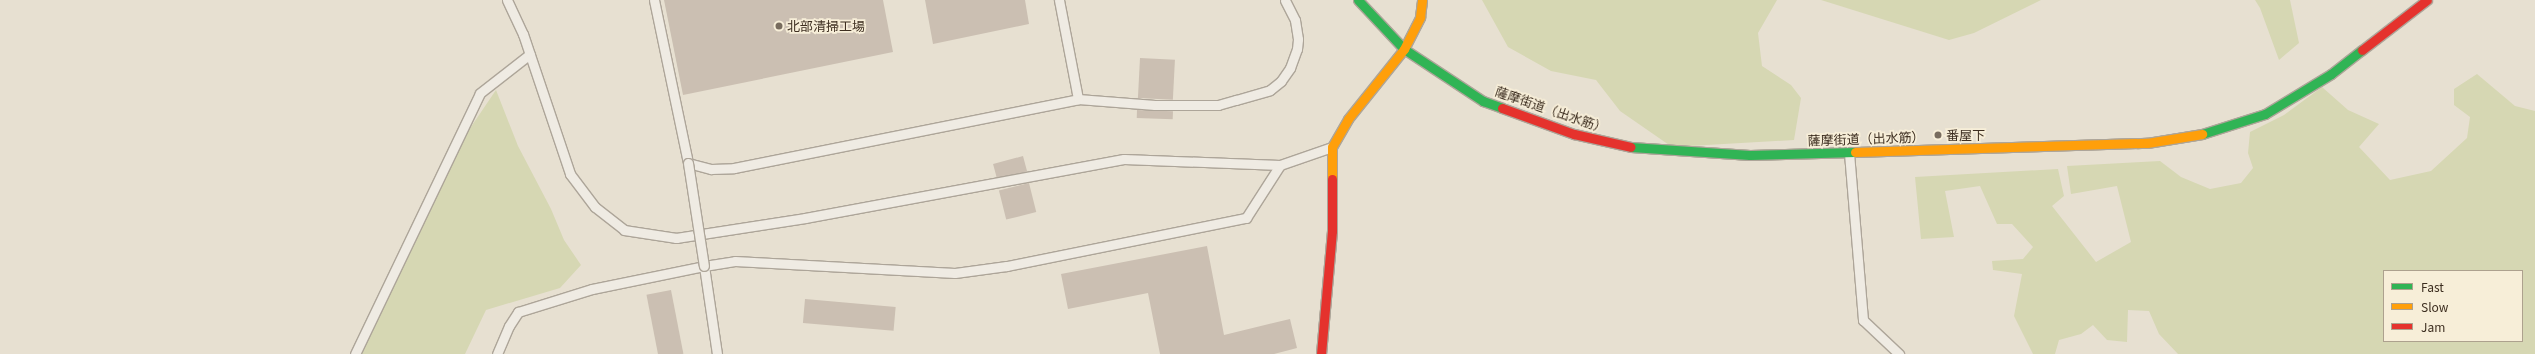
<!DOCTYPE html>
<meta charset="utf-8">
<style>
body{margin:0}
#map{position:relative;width:2535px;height:354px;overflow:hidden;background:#e7e0d1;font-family:Georgia,"Noto Sans JP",serif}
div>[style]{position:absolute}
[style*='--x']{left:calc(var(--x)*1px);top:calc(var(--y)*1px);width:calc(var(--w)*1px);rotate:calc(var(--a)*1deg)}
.green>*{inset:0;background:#d6d7b3}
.building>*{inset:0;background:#cbbfb2;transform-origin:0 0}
.roads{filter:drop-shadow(1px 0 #ada599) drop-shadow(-1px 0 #ada599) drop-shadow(0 1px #ada599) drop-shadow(0 -1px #ada599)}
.lane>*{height:9px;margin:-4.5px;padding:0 4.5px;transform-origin:4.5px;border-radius:4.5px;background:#efebe3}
.fast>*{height:9px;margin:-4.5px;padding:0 4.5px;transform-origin:4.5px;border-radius:4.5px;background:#30b455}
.slow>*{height:9px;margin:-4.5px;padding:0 4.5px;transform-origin:4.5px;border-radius:4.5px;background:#ff9f0a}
.jam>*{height:9px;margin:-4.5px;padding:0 4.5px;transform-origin:4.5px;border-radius:4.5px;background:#e5322d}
.bridges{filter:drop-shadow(1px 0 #ada599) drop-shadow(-1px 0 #ada599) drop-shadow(0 1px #ada599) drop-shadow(0 -1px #ada599)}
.lane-bridge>*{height:9px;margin:-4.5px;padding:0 4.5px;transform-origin:4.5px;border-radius:4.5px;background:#efebe3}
.dots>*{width:11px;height:11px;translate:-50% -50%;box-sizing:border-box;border:2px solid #f7eed8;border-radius:50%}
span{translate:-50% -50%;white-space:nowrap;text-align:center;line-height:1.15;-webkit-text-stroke:3.5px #f7eed8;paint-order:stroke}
.poi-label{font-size:13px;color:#3d2e20}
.left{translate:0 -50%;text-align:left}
.street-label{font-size:13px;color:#3d2e20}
.legend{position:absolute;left:2383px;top:270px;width:140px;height:72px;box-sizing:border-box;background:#f7eed8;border:1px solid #ada18e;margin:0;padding:5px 7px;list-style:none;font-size:12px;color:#3d2e20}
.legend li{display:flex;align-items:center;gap:8px;height:20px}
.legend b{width:20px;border:1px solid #ada18e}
</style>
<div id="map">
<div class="green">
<div style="clip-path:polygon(1482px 0,1777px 0,1758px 33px,1762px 66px,1791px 85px,1801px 98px,1794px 140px,1672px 147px,1620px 111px,1596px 80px,1551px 71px,1508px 47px)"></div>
<div style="clip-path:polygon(1821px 0,2041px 0,1974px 33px,1949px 40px)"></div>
<div style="clip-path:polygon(2255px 0,2290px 0,2299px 43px,2279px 60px,2260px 8px)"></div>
<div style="clip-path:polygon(evenodd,2477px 74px,2515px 106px,2535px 111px,2535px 354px,2178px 354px,2159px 334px,2149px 311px,2128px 310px,2127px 342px,2107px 340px,2093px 325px,2081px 334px,2059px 340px,2055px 354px,2033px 354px,2014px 316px,2022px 274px,1993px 270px,1992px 261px,2023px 259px,2033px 247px,2012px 224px,1997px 224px,1980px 186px,1945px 191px,1954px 237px,1921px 239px,1915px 177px,2058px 169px,2064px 196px,2052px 206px,2096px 262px,2131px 242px,2117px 186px,2071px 194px,2067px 166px,2160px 161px,2181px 177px,2210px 189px,2241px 183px,2253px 168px,2248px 153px,2250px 132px,2284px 115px,2322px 87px,2348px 110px,2379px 124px,2359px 147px,2390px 180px,2431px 171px,2467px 138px,2470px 117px,2454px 105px,2454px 89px,2477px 74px,2384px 271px,2522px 271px,2522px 341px,2384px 341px,2384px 271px)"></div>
<div style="clip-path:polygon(496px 90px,518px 146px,551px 209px,564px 240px,581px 265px,560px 288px,486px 310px,465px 354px,350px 354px,441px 171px)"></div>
</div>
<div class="building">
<div style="clip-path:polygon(664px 0,883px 0,893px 52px,683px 95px)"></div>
<div style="clip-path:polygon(925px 0,1025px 0,1029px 24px,933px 44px)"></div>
<div style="left:1140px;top:58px;width:35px;height:40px;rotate:3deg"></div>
<div style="left:1137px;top:110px;width:36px;height:8px;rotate:2deg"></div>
<div style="left:1023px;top:156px;width:16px;height:31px;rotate:75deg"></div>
<div style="left:1029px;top:183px;width:30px;height:31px;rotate:76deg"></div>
<div style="clip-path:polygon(1207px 246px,1224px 335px,1290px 319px,1297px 348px,1274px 354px,1160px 354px,1148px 293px,1068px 309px,1061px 274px)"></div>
<div style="left:671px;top:290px;width:65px;height:25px;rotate:79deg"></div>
<div style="left:805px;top:299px;width:91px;height:24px;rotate:5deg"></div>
</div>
<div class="roads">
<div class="lane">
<div style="--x:507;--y:0;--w:38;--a:65"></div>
<div style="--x:523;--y:34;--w:148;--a:71.4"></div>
<div style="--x:570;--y:174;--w:41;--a:52.9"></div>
<div style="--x:595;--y:207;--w:37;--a:38"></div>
<div style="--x:624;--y:230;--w:53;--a:8.7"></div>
<div style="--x:676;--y:238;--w:131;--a:-8.8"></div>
<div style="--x:805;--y:218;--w:324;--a:-10.5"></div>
<div style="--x:1124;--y:159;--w:156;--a:2.2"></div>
<div style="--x:1280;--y:165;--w:55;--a:-19.1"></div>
<div style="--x:654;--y:0;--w:167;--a:78.2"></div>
<div style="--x:688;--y:163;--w:24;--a:15"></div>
<div style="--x:711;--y:169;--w:23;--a:-2"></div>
<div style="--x:734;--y:168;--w:351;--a:-11.3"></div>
<div style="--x:1078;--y:99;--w:77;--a:4.5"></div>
<div style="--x:1155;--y:105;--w:63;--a:0"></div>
<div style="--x:1218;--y:105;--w:19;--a:-16"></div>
<div style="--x:1236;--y:100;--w:35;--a:-16"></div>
<div style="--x:1270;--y:90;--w:14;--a:-39"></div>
<div style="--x:1281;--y:81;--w:16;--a:-55"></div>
<div style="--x:1290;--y:68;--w:20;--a:-70"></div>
<div style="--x:1297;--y:49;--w:10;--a:-84"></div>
<div style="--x:1298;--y:39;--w:19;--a:-99"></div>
<div style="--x:1295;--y:20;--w:22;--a:-117"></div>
<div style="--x:1059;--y:0;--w:101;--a:79.1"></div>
<div style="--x:1849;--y:153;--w:168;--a:85.2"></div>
<div style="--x:1863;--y:320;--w:50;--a:43.4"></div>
<div style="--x:704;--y:266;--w:89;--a:81.6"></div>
<div style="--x:355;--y:354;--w:289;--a:-64.4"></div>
<div style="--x:480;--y:93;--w:63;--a:-38"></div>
<div style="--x:497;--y:354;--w:30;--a:-67"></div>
<div style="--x:509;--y:326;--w:17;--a:-57"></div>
<div style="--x:518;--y:312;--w:77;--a:-17.3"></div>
<div style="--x:592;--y:289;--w:114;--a:-11.6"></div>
<div style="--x:704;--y:266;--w:31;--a:-9"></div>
<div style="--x:735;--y:261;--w:220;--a:3.1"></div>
<div style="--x:955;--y:273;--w:52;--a:-7.7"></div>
<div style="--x:1007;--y:266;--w:244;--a:-11.4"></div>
<div style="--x:1246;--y:218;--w:63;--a:-57.3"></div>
</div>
<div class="fast">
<div style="--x:1358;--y:0;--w:67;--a:46.8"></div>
<div style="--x:1404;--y:49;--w:95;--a:33.4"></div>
<div style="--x:1483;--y:101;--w:20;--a:20"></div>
<div style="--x:2202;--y:134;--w:66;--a:-17.6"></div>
<div style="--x:2265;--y:114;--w:77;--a:-31.2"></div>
<div style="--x:2331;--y:74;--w:39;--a:-38"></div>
<div style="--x:1631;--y:147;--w:119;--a:3.8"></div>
<div style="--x:1750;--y:155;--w:105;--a:-1.6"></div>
</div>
<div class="slow">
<div style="--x:1855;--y:152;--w:292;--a:-1.8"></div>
<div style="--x:2147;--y:143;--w:56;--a:-9.3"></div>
<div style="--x:1332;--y:179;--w:32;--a:-90"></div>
<div style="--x:1332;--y:147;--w:32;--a:-60"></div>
<div style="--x:1348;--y:119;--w:90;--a:-51.3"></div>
<div style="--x:1404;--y:49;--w:36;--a:-63"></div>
<div style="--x:1420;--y:17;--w:17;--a:-83"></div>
</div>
<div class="jam">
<div style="--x:2362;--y:50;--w:82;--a:-37.6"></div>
<div style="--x:1502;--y:108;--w:77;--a:19.9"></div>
<div style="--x:1574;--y:134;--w:58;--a:12.8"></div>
<div style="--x:1321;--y:354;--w:123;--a:-84.9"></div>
<div style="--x:1332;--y:231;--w:52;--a:-90"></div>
</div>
</div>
<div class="bridges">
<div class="lane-bridge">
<div style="--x:688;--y:163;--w:104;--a:81.2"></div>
</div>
</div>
<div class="dots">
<div style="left:779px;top:26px;background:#786c5e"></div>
<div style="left:1938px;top:135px;background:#786c5e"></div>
</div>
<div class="poi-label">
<span class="left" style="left:787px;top:26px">北部清掃工場</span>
<span class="left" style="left:1946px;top:135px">番屋下</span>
</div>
<div class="street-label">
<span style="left:1551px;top:110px;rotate:19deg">薩摩街道（出水筋）</span>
<span style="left:1866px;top:139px;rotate:-2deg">薩摩街道（出水筋）</span>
</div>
<ul class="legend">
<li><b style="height:5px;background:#30b455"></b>Fast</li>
<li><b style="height:5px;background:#ff9f0a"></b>Slow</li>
<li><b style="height:5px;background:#e5322d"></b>Jam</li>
</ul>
</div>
